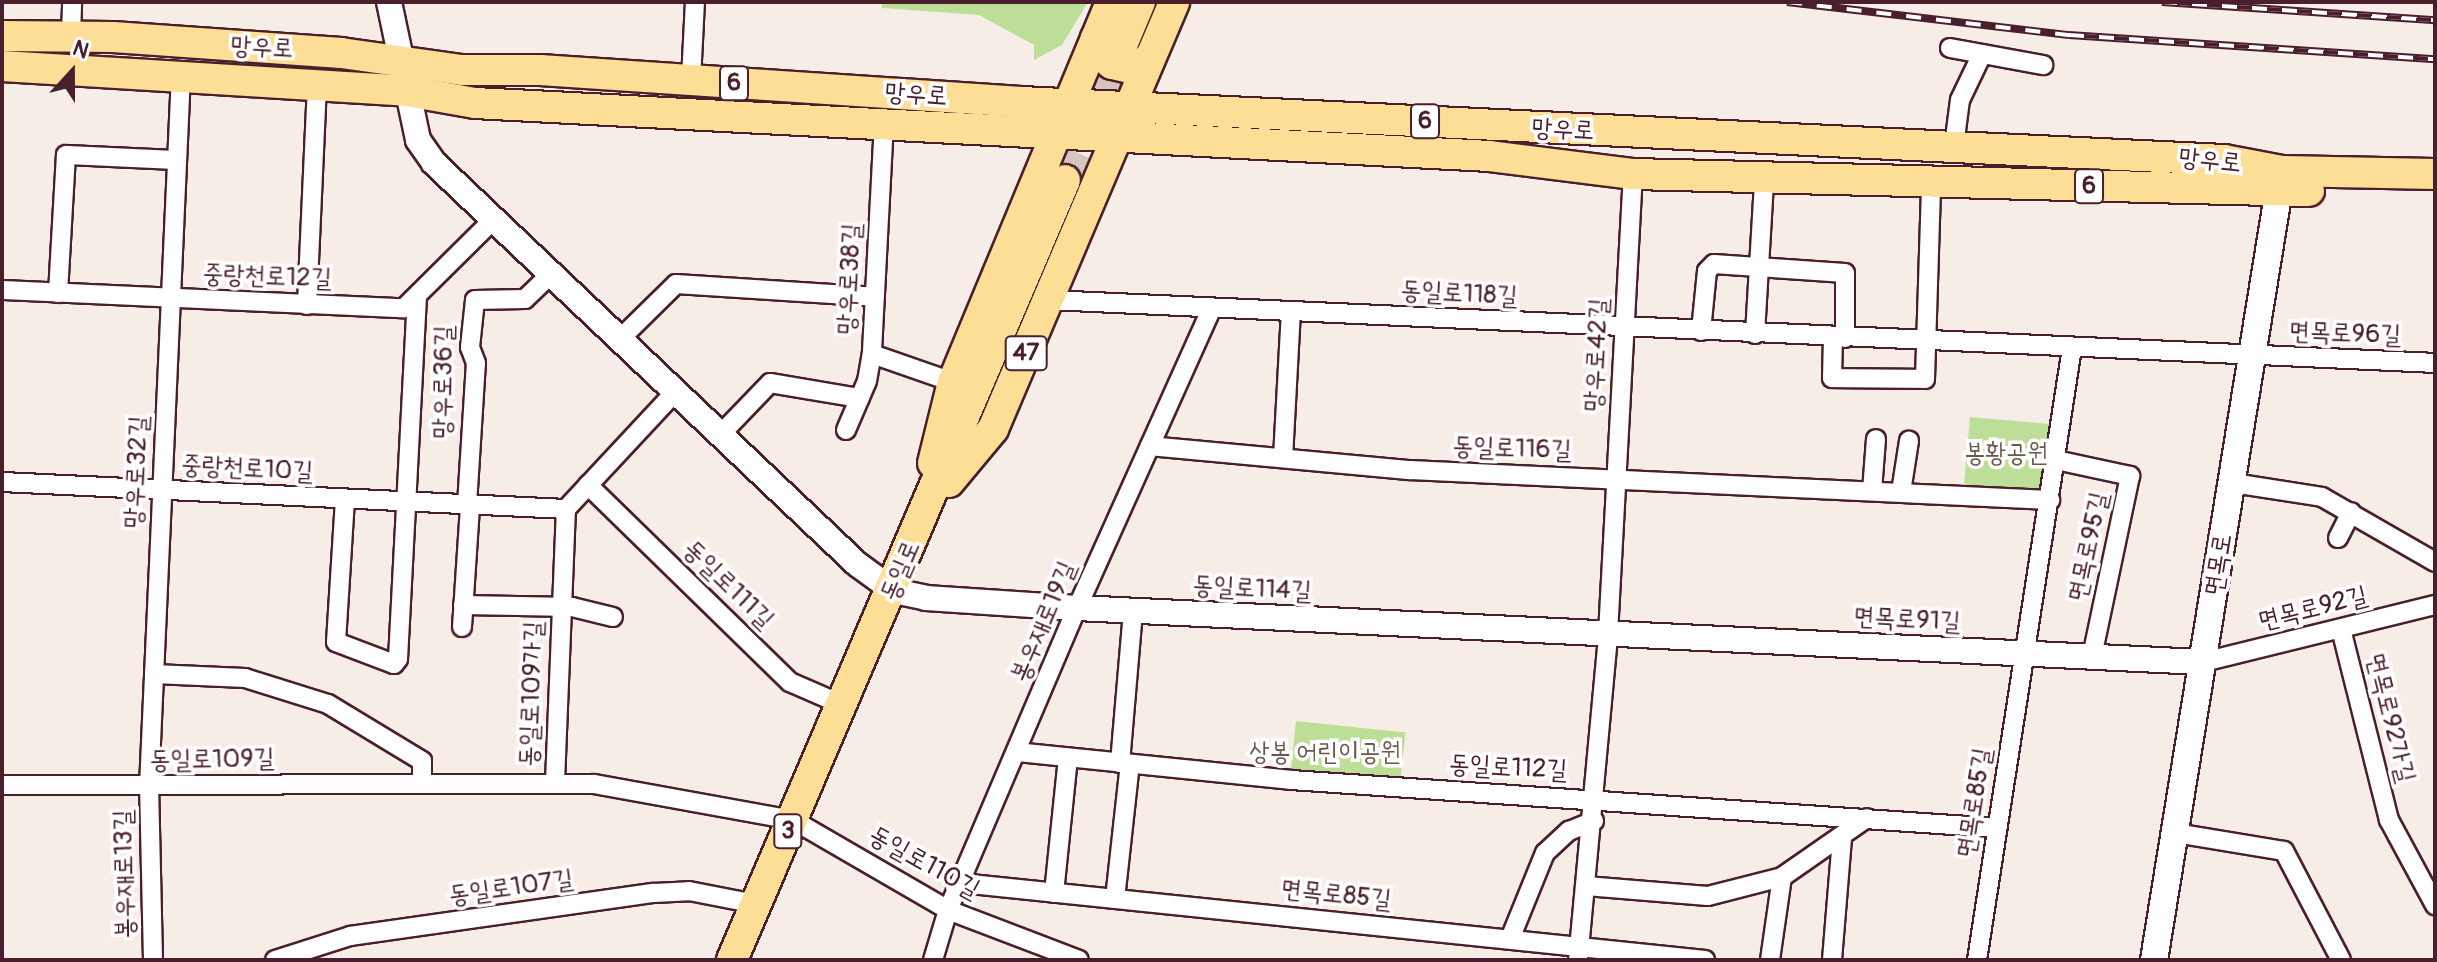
<!DOCTYPE html>
<meta charset="utf-8">
<style>
body{margin:0}
#map{position:relative;width:2437px;height:962px;overflow:hidden;background:#f6eee6;font-family:Pangolin,"Poor Story",sans-serif}
div>[style]{position:absolute}
[style*='--x']{left:calc(var(--x)*1px);top:calc(var(--y)*1px);width:calc(var(--w)*1px);rotate:calc(var(--a)*1deg)}
.green>*{inset:0;background:#bdde97;transform-origin:0 0}
.primary-tunnel>*{height:30px;margin-top:-15px;transform-origin:0;background:repeating-linear-gradient(90deg,#d4c5c1 0 30px,transparent 0 45px)}
.roads{filter:drop-shadow(2px 0 #4a1f2b) drop-shadow(-2px 0 #4a1f2b) drop-shadow(0 2px #4a1f2b) drop-shadow(0 -2px #4a1f2b)}
.minor>*{height:18px;margin:-9px;padding:0 9px;transform-origin:9px;border-radius:9px;background:#fff}
.tertiary>*{height:24px;margin:-12px;padding:0 12px;transform-origin:12px;border-radius:12px;background:#fff}
.secondary>*{height:26px;margin:-13px;padding:0 13px;transform-origin:13px;border-radius:13px;background:#fff}
.primary>*{height:30px;margin:-15px;padding:0 15px;transform-origin:15px;border-radius:15px;background:#fcde96}
.rail>*{height:8px;margin-top:-4px;transform-origin:0;background:repeating-linear-gradient(90deg,#fff 0 15px,#4a1f2b 0 30px);box-sizing:border-box;border-block:2px solid #4a1f2b}
span{translate:-50% -50%;white-space:nowrap;text-align:center;line-height:1.15;-webkit-text-stroke:7px #fff;paint-order:stroke}
.shield-label span{padding:2px 6px;background:#fff;border:2px solid;border-radius:6px;-webkit-text-stroke-width:0}
.shield-label{font-size:24px;color:#4a1f2b;font-weight:700}
.street-label{font-size:26px;color:#4a1f2b}
.park-label{font-size:26px;color:#6c584b}
.frame{position:absolute;inset:0;border:4px solid #4a1f2b;pointer-events:none}
.north{position:absolute;left:32px;top:32px;width:80px;height:80px;-webkit-text-stroke:6px #fff;paint-order:stroke;rotate:21deg;font-size:22px;font-weight:700;line-height:32px;text-align:center;color:#4a1f2b}
.north::after{content:'';display:block;margin:auto;width:28px;height:36px;background:#4a1f2b;clip-path:polygon(50% 0,100% 100%,50% 72%,0 100%)}
</style>
<div id="map">
<div class="green">
<div style="clip-path:polygon(882px 2px,1088px 2px,1062px 45px,1034px 60px,1034px 45px,979px 15px,882px 8px)"></div>
<div style="left:1970px;top:417px;width:84px;height:70px;rotate:5deg"></div>
<div style="left:1296px;top:721px;width:110px;height:59px;rotate:6deg"></div>
</div>
<div class="primary-tunnel">
<div style="--x:1065;--y:180;--w:141;--a:-67.1"></div>
</div>
<div class="roads">
<div class="minor">
<div style="--x:71;--y:35;--w:33;--a:-88"></div>
<div style="--x:1950;--y:48;--w:95;--a:10.4"></div>
<div style="--x:691;--y:80;--w:78;--a:-87.1"></div>
<div style="--x:884;--y:122;--w:232;--a:93"></div>
<div style="--x:872;--y:354;--w:86;--a:19.1"></div>
<div style="--x:1954;--y:146;--w:46;--a:-82.6"></div>
<div style="--x:1960;--y:100;--w:51;--a:-64.4"></div>
<div style="--x:2;--y:290;--w:402;--a:2.6"></div>
<div style="--x:404;--y:308;--w:125;--a:-44.7"></div>
<div style="--x:58;--y:293;--w:138;--a:-86.7"></div>
<div style="--x:66;--y:155;--w:111;--a:2.6"></div>
<div style="--x:1049;--y:300;--w:1387;--a:2.6"></div>
<div style="--x:307;--y:305;--w:220;--a:-87.4"></div>
<div style="--x:1701;--y:331;--w:60;--a:-84.3"></div>
<div style="--x:1707;--y:271;--w:10;--a:-45"></div>
<div style="--x:1714;--y:264;--w:131;--a:3.9"></div>
<div style="--x:1845;--y:273;--w:65;--a:90"></div>
<div style="--x:1755;--y:334;--w:153;--a:-86.6"></div>
<div style="--x:1833;--y:337;--w:41;--a:91.4"></div>
<div style="--x:1832;--y:378;--w:93;--a:0.6"></div>
<div style="--x:1925;--y:379;--w:196;--a:-88.2"></div>
<div style="--x:619;--y:340;--w:80;--a:-44.5"></div>
<div style="--x:676;--y:284;--w:199;--a:3.7"></div>
<div style="--x:846;--y:430;--w:53;--a:-66.8"></div>
<div style="--x:867;--y:381;--w:27;--a:-80"></div>
<div style="--x:720;--y:435;--w:72;--a:-46.1"></div>
<div style="--x:770;--y:383;--w:91;--a:9.5"></div>
<div style="--x:1150;--y:446;--w:261;--a:5.3"></div>
<div style="--x:1410;--y:470;--w:641;--a:2.68"></div>
<div style="--x:1283;--y:458;--w:146;--a:-86.9"></div>
<div style="--x:2056;--y:460;--w:76;--a:12.2"></div>
<div style="--x:2130;--y:476;--w:185;--a:101.9"></div>
<div style="--x:2;--y:482;--w:565;--a:2.74"></div>
<div style="--x:2233;--y:483;--w:90;--a:8.9"></div>
<div style="--x:2322;--y:497;--w:130;--a:29.9"></div>
<div style="--x:588;--y:485;--w:282;--a:44.3"></div>
<div style="--x:790;--y:682;--w:58;--a:23.5"></div>
<div style="--x:1872;--y:491;--w:52;--a:-85.6"></div>
<div style="--x:1901;--y:492;--w:52;--a:-81.1"></div>
<div style="--x:345;--y:499;--w:143;--a:93.6"></div>
<div style="--x:336;--y:642;--w:62;--a:20.8"></div>
<div style="--x:394;--y:664;--w:6;--a:-51"></div>
<div style="--x:398;--y:659;--w:360;--a:-87"></div>
<div style="--x:467;--y:505;--w:142;--a:-86.4"></div>
<div style="--x:476;--y:363;--w:17;--a:-111"></div>
<div style="--x:470;--y:347;--w:47;--a:-83.9"></div>
<div style="--x:475;--y:300;--w:50;--a:-1.1"></div>
<div style="--x:525;--y:299;--w:35;--a:-44"></div>
<div style="--x:2338;--y:538;--w:29;--a:-63"></div>
<div style="--x:463;--y:605;--w:109;--a:1.1"></div>
<div style="--x:572;--y:607;--w:42;--a:13.7"></div>
<div style="--x:462;--y:627;--w:122;--a:-86.2"></div>
<div style="--x:2341;--y:629;--w:197;--a:75.9"></div>
<div style="--x:2389;--y:820;--w:97;--a:61.6"></div>
<div style="--x:2203;--y:662;--w:239;--a:-13.8"></div>
<div style="--x:154;--y:674;--w:91;--a:2.5"></div>
<div style="--x:245;--y:678;--w:87;--a:17.4"></div>
<div style="--x:328;--y:704;--w:110;--a:31.2"></div>
<div style="--x:422;--y:761;--w:23;--a:90"></div>
<div style="--x:1017;--y:752;--w:275;--a:5.8"></div>
<div style="--x:1291;--y:780;--w:708;--a:3.89"></div>
<div style="--x:1120;--y:763;--w:153;--a:-85.1"></div>
<div style="--x:555;--y:782;--w:273;--a:-87.7"></div>
<div style="--x:566;--y:509;--w:160;--a:-47"></div>
<div style="--x:2;--y:785;--w:592;--a:-0.1"></div>
<div style="--x:594;--y:784;--w:202;--a:10.3"></div>
<div style="--x:793;--y:820;--w:179;--a:30.1"></div>
<div style="--x:948;--y:910;--w:140;--a:20.9"></div>
<div style="--x:2176;--y:833;--w:109;--a:9.5"></div>
<div style="--x:2284;--y:851;--w:123;--a:62.4"></div>
<div style="--x:961;--y:883;--w:748;--a:5.91"></div>
<div style="--x:1586;--y:886;--w:122;--a:4.7"></div>
<div style="--x:1708;--y:896;--w:76;--a:-14.4"></div>
<div style="--x:1782;--y:877;--w:103;--a:-34.8"></div>
<div style="--x:1054;--y:893;--w:136;--a:-84.1"></div>
<div style="--x:1115;--y:899;--w:136;--a:-83.7"></div>
<div style="--x:1510;--y:939;--w:93;--a:-67.9"></div>
<div style="--x:1545;--y:853;--w:33;--a:-43"></div>
<div style="--x:1569;--y:831;--w:27;--a:-22"></div>
<div style="--x:153;--y:960;--w:173;--a:-91.3"></div>
<div style="--x:149;--y:787;--w:714;--a:-87.43"></div>
<div style="--x:275;--y:960;--w:79;--a:-17.7"></div>
<div style="--x:350;--y:936;--w:307;--a:-8.1"></div>
<div style="--x:654;--y:893;--w:35;--a:-3"></div>
<div style="--x:689;--y:891;--w:68;--a:11"></div>
<div style="--x:933;--y:960;--w:52;--a:-73.3"></div>
<div style="--x:948;--y:910;--w:328;--a:-66.9"></div>
<div style="--x:1077;--y:608;--w:329;--a:-65.8"></div>
<div style="--x:1578;--y:960;--w:327;--a:-84.7"></div>
<div style="--x:1608;--y:634;--w:461;--a:-86.9"></div>
<div style="--x:1770;--y:960;--w:84;--a:-81.8"></div>
<div style="--x:1832;--y:960;--w:122;--a:-85.3"></div>
<div style="--x:1977;--y:960;--w:619;--a:-81.18"></div>
</div>
<div class="tertiary">
<div style="--x:389;--y:2;--w:141;--a:78.1"></div>
<div style="--x:418;--y:140;--w:28;--a:55"></div>
<div style="--x:434;--y:163;--w:583;--a:43.47"></div>
<div style="--x:857;--y:564;--w:46;--a:36.1"></div>
<div style="--x:894;--y:591;--w:33;--a:12"></div>
<div style="--x:926;--y:598;--w:151;--a:3.8"></div>
<div style="--x:1077;--y:608;--w:1127;--a:2.75"></div>
</div>
<div class="secondary">
<div style="--x:2154;--y:960;--w:799;--a:-80.79"></div>
</div>
<div class="primary">
<div style="--x:2;--y:36;--w:111;--a:0.5"></div>
<div style="--x:113;--y:37;--w:229;--a:4"></div>
<div style="--x:341;--y:53;--w:122;--a:8"></div>
<div style="--x:462;--y:70;--w:78;--a:0"></div>
<div style="--x:540;--y:70;--w:482;--a:3.8"></div>
<div style="--x:1021;--y:102;--w:1204;--a:2.76"></div>
<div style="--x:2224;--y:160;--w:59;--a:10.7"></div>
<div style="--x:2282;--y:171;--w:153;--a:1.1"></div>
<div style="--x:1096;--y:38;--w:15;--a:82"></div>
<div style="--x:1098;--y:53;--w:18;--a:38"></div>
<div style="--x:1112;--y:64;--w:23;--a:13"></div>
<div style="--x:1134;--y:69;--w:19;--a:-35"></div>
<div style="--x:1120;--y:50;--w:52;--a:-67.4"></div>
<div style="--x:2;--y:66;--w:406;--a:3.5"></div>
<div style="--x:407;--y:91;--w:69;--a:10"></div>
<div style="--x:475;--y:103;--w:1015;--a:2.99"></div>
<div style="--x:1489;--y:156;--w:145;--a:7.1"></div>
<div style="--x:1633;--y:174;--w:676;--a:1.44"></div>
<div style="--x:933;--y:463;--w:83;--a:-76.1"></div>
<div style="--x:953;--y:382;--w:412;--a:-67.4"></div>
<div style="--x:949;--y:482;--w:69;--a:-50.3"></div>
<div style="--x:993;--y:429;--w:464;--a:-67"></div>
<div style="--x:732;--y:960;--w:848;--a:-66.88"></div>
</div>
</div>
<div class="rail">
<div style="--x:1787;--y:2;--w:284;--a:6.7"></div>
<div style="--x:2069;--y:35;--w:367;--a:3.8"></div>
<div style="--x:2162;--y:2;--w:274;--a:3.8"></div>
</div>
<div class="shield-label">
<span style="left:734px;top:83px">6</span>
<span style="left:1425px;top:121px">6</span>
<span style="left:2089px;top:186px">6</span>
<span style="left:1026px;top:353px">47</span>
<span style="left:788px;top:831px">3</span>
</div>
<div class="street-label">
<span style="left:262px;top:48px;rotate:3deg">망우로</span>
<span style="left:916px;top:95px;rotate:4deg">망우로</span>
<span style="left:1563px;top:130px;rotate:3deg">망우로</span>
<span style="left:2210px;top:161px;rotate:6deg">망우로</span>
<span style="left:267px;top:277px;rotate:2deg">중랑천로12길</span>
<span style="left:850px;top:279px;rotate:-87deg">망우로38길</span>
<span style="left:1459px;top:294px;rotate:3deg">동일로118길</span>
<span style="left:2345px;top:334px;rotate:2deg">면목로96길</span>
<span style="left:1597px;top:355px;rotate:-87deg">망우로42길</span>
<span style="left:444px;top:382px;rotate:-89deg">망우로36길</span>
<span style="left:1512px;top:449px;rotate:2deg">동일로116길</span>
<span style="left:247px;top:469px;rotate:3deg">중랑천로10길</span>
<span style="left:137px;top:472px;rotate:-87deg">망우로32길</span>
<span style="left:2089px;top:547px;rotate:-78deg">면목로95길</span>
<span style="left:2219px;top:565px;rotate:-81deg">면목로</span>
<span style="left:901px;top:571px;rotate:-67deg">동일로</span>
<span style="left:728px;top:585px;rotate:44deg">동일로111길</span>
<span style="left:1252px;top:589px;rotate:3deg">동일로114길</span>
<span style="left:2313px;top:609px;rotate:-14deg">면목로92길</span>
<span style="left:1907px;top:620px;rotate:3deg">면목로91길</span>
<span style="left:1044px;top:622px;rotate:-67deg">봉우재로19길</span>
<span style="left:532px;top:694px;rotate:-88deg">동일로109가길</span>
<span style="left:2390px;top:718px;rotate:76deg">면목로92가길</span>
<span style="left:212px;top:760px;rotate:-1deg">동일로109길</span>
<span style="left:1508px;top:768px;rotate:3deg">동일로112길</span>
<span style="left:1975px;top:803px;rotate:-81deg">면목로85길</span>
<span style="left:924px;top:863px;rotate:29deg">동일로110길</span>
<span style="left:125px;top:874px;rotate:-91deg">봉우재로13길</span>
<span style="left:511px;top:888px;rotate:-8deg">동일로107길</span>
<span style="left:1336px;top:895px;rotate:6deg">면목로85길</span>
</div>
<div class="park-label">
<span style="left:2006px;top:454px">봉황공원</span>
<span style="left:1325px;top:753px">상봉 어린이공원</span>
</div>
<div class="frame"></div>
<div class="north">N</div>
</div>
